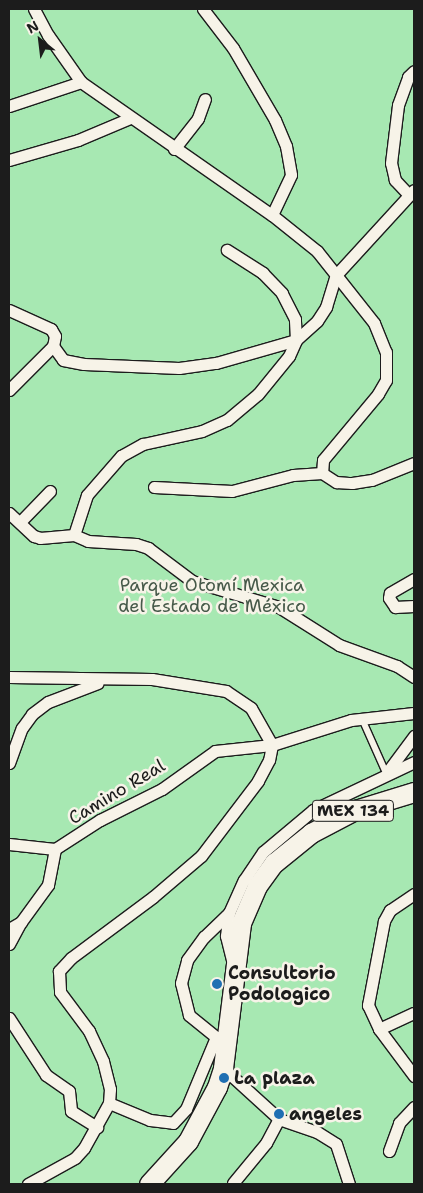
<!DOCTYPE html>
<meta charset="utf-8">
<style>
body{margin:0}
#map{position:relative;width:423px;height:1193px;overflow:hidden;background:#eddad9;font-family:"Shantell Sans",sans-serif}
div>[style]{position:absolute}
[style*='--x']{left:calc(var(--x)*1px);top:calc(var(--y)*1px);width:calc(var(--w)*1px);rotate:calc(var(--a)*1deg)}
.green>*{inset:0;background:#a7e8b2;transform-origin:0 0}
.roads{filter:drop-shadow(1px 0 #1c1c1c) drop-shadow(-1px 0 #1c1c1c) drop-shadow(0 1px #1c1c1c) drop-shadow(0 -1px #1c1c1c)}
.service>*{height:5.5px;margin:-2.75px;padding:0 2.75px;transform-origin:2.75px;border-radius:2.75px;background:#f7f3e8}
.minor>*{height:11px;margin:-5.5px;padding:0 5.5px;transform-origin:5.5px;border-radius:5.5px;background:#f7f3e8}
.primary>*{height:19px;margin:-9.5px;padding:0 9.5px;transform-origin:9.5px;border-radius:9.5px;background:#f7f3e8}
.dots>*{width:14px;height:14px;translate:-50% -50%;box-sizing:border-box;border:2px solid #f7f3e8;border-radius:50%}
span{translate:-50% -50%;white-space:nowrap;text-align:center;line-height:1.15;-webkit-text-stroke:5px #f7f3e8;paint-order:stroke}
.shield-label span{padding:1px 4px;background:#f7f3e8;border:1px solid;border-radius:4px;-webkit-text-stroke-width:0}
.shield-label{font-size:16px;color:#1c1c1c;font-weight:700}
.park-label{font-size:18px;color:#465949}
.street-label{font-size:18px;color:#1c1c1c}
.poi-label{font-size:18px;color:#1c1c1c;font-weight:700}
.left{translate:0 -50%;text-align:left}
.frame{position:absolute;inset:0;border:10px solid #1c1c1c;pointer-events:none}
.north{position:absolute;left:15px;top:15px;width:50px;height:50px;-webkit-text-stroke:4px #f7f3e8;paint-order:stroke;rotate:331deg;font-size:14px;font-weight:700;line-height:20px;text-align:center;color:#1c1c1c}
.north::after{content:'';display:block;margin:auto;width:18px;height:22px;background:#1c1c1c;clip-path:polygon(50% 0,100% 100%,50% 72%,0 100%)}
</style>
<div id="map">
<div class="green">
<div style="left:9px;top:9px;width:405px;height:1175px"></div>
</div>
<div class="roads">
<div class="service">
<div style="--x:362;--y:718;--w:59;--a:66"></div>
</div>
<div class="minor">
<div style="--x:34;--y:9;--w:30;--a:62"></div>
<div style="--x:48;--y:35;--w:57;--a:54.9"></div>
<div style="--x:81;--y:82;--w:233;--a:34.9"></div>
<div style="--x:272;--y:215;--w:58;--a:38.7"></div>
<div style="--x:317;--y:251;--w:92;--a:51.6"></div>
<div style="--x:374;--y:323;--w:31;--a:68"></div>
<div style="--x:386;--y:352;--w:28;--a:90"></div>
<div style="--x:386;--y:380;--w:16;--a:120"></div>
<div style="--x:378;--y:394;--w:86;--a:129.8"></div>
<div style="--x:323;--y:460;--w:13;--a:94"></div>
<div style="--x:203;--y:9;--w:49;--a:52.4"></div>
<div style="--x:233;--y:48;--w:83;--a:59.7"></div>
<div style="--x:275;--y:120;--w:28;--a:67"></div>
<div style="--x:286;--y:146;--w:29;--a:80"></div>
<div style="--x:291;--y:175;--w:44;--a:115.4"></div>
<div style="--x:9;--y:106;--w:76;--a:-18.4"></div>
<div style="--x:174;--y:149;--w:39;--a:-52"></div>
<div style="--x:198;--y:118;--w:20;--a:-70"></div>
<div style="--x:9;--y:160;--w:72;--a:-16.2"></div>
<div style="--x:78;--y:140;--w:56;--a:-22.9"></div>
<div style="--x:409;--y:195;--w:21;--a:-133"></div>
<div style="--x:395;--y:180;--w:17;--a:-103"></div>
<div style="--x:391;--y:163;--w:58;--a:-83.1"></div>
<div style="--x:398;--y:105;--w:30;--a:-70"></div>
<div style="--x:408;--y:77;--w:8;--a:-45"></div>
<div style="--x:9;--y:310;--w:46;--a:24.3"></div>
<div style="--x:51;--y:329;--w:8;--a:60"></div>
<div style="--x:55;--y:336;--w:10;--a:101"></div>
<div style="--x:53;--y:346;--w:17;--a:54"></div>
<div style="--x:63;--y:360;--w:21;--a:11"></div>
<div style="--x:84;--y:364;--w:95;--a:2.4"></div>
<div style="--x:179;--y:368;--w:37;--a:-8"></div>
<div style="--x:216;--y:363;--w:83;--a:-16"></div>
<div style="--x:296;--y:340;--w:28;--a:-42"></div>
<div style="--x:317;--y:321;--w:17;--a:-57"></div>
<div style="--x:326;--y:307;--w:34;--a:-73"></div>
<div style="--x:336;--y:275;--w:115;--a:-47.5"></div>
<div style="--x:9;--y:390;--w:62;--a:-45"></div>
<div style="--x:322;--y:473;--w:17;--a:33"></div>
<div style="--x:336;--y:482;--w:16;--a:4"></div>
<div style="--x:352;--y:483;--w:20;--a:-9"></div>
<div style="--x:372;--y:480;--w:45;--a:-22"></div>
<div style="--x:154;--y:487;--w:78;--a:2.9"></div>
<div style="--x:232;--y:491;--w:63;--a:-14.7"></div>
<div style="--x:293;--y:475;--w:29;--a:-4"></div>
<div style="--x:9;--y:513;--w:34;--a:43"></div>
<div style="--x:34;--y:536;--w:6;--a:18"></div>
<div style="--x:40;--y:538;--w:34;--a:-5"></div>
<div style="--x:74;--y:535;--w:15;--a:23"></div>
<div style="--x:88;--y:541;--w:48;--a:3.6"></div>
<div style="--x:136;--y:544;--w:13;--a:18"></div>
<div style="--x:148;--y:548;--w:55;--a:36.9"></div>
<div style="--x:192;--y:581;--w:91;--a:16.6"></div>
<div style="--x:279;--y:607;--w:71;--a:32.3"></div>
<div style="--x:339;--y:645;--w:62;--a:19.9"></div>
<div style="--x:397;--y:666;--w:20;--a:33"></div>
<div style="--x:20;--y:522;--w:43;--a:-45.9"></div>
<div style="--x:74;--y:535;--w:42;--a:-72"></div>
<div style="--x:87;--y:495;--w:52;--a:-48.9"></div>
<div style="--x:121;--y:456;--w:25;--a:-29"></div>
<div style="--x:143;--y:444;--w:60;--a:-12.4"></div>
<div style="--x:202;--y:431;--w:27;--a:-24"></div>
<div style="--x:227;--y:420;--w:40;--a:-40"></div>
<div style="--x:258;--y:394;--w:49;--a:-50.8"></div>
<div style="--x:289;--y:356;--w:17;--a:-66"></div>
<div style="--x:296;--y:340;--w:21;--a:-93"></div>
<div style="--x:295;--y:319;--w:29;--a:-117"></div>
<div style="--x:282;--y:293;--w:28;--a:-134"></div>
<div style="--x:263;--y:273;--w:43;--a:-147.4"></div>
<div style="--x:414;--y:579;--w:28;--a:150"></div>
<div style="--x:390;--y:593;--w:5;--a:101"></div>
<div style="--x:389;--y:598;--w:11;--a:56"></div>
<div style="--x:395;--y:607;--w:19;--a:-3"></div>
<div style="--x:9;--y:677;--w:143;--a:0.8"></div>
<div style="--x:152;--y:679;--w:75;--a:9.2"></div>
<div style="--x:226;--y:691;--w:30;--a:34"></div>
<div style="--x:251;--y:708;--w:43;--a:60.4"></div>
<div style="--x:272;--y:745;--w:15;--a:101"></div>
<div style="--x:269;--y:760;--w:24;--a:118"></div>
<div style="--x:258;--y:781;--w:94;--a:127.2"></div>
<div style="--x:201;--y:856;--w:63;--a:139.5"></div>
<div style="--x:153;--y:897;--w:102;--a:143.4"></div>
<div style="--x:71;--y:958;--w:18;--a:133"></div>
<div style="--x:59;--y:971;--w:21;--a:87"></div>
<div style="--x:60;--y:992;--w:49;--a:53.4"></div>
<div style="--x:89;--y:1031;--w:33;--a:65"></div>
<div style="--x:103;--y:1061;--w:29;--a:76"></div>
<div style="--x:110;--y:1089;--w:14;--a:94"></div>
<div style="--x:109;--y:1103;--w:51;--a:119.1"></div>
<div style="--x:84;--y:1148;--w:13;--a:132"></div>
<div style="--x:75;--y:1158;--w:54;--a:151"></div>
<div style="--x:9;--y:763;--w:37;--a:-70"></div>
<div style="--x:22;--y:728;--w:17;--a:-54"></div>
<div style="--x:32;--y:714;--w:20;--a:-37"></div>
<div style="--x:48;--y:702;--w:53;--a:-20.8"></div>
<div style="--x:388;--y:771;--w:44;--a:-53.4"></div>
<div style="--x:9;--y:844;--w:46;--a:6.2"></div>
<div style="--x:55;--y:849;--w:54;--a:-32.8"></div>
<div style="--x:100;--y:820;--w:69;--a:-26.6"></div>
<div style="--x:162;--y:789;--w:65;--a:-35.6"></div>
<div style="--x:215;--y:751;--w:57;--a:-6"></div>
<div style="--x:272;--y:745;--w:83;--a:-17.6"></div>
<div style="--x:351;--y:720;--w:63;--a:-6.3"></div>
<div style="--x:414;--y:894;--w:29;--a:146"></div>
<div style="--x:390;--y:910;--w:13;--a:119"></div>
<div style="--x:384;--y:921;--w:86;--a:100.8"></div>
<div style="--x:368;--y:1005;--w:26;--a:65"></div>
<div style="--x:379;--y:1029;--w:59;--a:53.3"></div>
<div style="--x:9;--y:929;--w:14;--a:-30"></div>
<div style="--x:21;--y:922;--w:46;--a:-53.9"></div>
<div style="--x:48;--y:885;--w:37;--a:-79"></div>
<div style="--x:9;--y:944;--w:24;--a:-62"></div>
<div style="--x:232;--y:960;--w:25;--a:-104"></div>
<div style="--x:226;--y:936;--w:23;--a:-83"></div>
<div style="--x:229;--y:913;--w:36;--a:-66"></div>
<div style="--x:244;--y:880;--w:34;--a:-56"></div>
<div style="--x:263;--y:852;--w:65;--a:-40"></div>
<div style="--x:313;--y:810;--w:112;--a:-25.4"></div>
<div style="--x:9;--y:1018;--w:68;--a:57"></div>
<div style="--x:46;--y:1075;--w:28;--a:35"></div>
<div style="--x:69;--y:1091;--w:20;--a:84"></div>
<div style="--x:71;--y:1111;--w:31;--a:32"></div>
<div style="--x:379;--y:1029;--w:38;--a:-25"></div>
<div style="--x:226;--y:1038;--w:10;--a:-174"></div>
<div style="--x:216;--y:1037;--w:35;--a:-141"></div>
<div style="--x:189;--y:1015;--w:33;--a:-104"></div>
<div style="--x:181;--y:983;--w:24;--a:-75"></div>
<div style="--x:187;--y:960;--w:29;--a:-54"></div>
<div style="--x:204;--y:937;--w:35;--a:-44"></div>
<div style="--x:223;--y:1068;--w:76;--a:42.3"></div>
<div style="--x:279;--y:1119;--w:40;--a:18.9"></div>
<div style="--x:317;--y:1132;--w:22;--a:32"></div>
<div style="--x:336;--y:1144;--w:42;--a:72"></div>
<div style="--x:109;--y:1103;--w:44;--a:22.5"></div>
<div style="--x:150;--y:1120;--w:23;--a:7"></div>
<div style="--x:173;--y:1123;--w:19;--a:-47"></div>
<div style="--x:186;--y:1109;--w:78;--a:-67.4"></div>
<div style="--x:389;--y:1151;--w:30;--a:-70"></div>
<div style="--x:399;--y:1123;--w:22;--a:-47"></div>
<div style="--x:233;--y:1183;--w:52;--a:-50.5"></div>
<div style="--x:266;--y:1143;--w:27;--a:-62"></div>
</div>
<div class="primary">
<div style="--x:149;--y:1184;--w:58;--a:-47.8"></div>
<div style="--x:188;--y:1141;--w:61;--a:-61.8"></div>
<div style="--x:217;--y:1087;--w:20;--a:-72"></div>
<div style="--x:223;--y:1068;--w:146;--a:-82.9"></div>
<div style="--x:241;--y:923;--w:40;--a:-66.6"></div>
<div style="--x:257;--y:886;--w:29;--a:-54"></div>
<div style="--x:274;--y:863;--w:48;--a:-39"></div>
<div style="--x:311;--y:833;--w:50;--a:-27.6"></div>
<div style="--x:355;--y:810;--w:62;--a:-17"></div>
</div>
</div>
<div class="dots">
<div style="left:217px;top:984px;background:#1f6fb2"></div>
<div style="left:224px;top:1078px;background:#1f6fb2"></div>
<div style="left:279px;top:1114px;background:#1f6fb2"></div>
</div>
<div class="shield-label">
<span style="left:353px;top:811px">MEX 134</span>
</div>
<div class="park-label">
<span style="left:212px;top:596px">Parque Otomí Mexica<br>del Estado de México</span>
</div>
<div class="street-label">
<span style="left:117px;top:792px;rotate:-31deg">Camino Real</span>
</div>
<div class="poi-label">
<span class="left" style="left:228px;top:984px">Consultorio<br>Podologico</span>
<span class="left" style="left:234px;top:1078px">La plaza</span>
<span class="left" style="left:289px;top:1114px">angeles</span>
</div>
<div class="frame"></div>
<div class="north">N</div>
</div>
